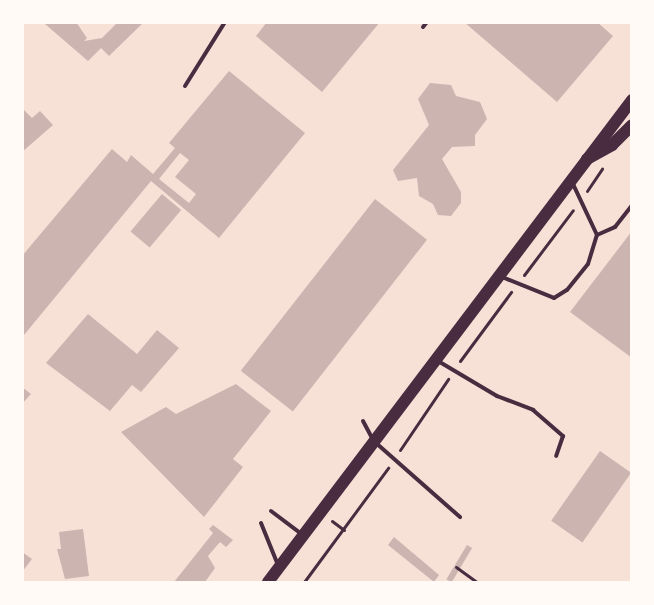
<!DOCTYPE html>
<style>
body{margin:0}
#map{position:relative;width:654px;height:605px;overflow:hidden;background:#f7e1d7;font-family:Figtree,sans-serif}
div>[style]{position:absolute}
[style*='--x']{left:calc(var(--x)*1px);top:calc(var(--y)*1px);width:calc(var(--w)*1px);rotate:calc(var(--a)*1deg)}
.building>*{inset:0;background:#ccb4b1;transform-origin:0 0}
.path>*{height:3px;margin:-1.5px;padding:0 1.5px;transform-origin:1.5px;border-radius:1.5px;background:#4a2c40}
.service>*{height:4px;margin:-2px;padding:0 2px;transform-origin:2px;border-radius:2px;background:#4a2c40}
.primary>*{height:12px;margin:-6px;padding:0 6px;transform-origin:6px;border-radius:6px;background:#4a2c40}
span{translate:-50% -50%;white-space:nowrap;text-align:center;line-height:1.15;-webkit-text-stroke:5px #fffaf5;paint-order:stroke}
.frame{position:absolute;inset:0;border:24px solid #fffaf5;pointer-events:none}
</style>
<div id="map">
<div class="building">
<div style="clip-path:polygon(76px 22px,87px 38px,84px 41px,102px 38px,118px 22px,144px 22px,109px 56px,101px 48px,88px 61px,45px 24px)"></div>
<div style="clip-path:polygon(267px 22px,380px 22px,322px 92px,256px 36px)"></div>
<div style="clip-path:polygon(464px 22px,597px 22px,613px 36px,557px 102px)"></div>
<div style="clip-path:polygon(evenodd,229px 71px,305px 133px,219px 238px,151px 181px,24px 335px,22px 256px,112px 149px,127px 162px,131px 155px,153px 174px,175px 148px,169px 143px,229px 71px,180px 153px,189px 160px,175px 177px,196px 194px,189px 203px,159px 179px,180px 153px)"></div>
<div style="clip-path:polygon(430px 83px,451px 85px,456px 96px,480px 102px,487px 119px,475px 135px,475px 146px,452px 147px,442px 159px,461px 192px,461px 203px,451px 216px,438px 215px,433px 204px,419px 196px,417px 178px,398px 181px,393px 170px,429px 125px,418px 99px)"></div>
<div style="clip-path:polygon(22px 108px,32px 118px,40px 111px,53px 125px,22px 152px)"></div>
<div style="left:162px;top:194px;width:25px;height:49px;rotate:40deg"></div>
<div style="left:375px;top:199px;width:66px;height:218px;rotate:38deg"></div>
<div style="clip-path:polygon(632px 231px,632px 358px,570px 312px)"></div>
<div style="clip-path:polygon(88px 314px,137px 354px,157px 330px,179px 348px,141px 392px,132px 385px,110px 411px,46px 363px)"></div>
<div style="clip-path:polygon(236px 384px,271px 411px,233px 459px,243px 467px,204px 517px,121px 432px,166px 407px,176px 414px)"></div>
<div style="clip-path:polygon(22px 387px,31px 394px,22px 404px)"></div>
<div style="left:600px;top:451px;width:38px;height:85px;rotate:35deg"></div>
<div style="clip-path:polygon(213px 525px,233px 540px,226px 547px,220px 542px,208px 556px,215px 568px,205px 582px,174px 582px,213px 533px,209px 529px)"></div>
<div style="clip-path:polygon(83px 529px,89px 576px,65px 579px,57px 549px,61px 549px,59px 532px)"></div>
<div style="clip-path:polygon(394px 537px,439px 575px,434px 582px,388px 545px)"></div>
<div style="left:467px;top:545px;width:6px;height:40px;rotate:31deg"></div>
<div style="clip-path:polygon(22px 552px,32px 559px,22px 572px)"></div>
</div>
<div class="path">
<div style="--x:587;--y:191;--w:27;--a:-56"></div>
<div style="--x:524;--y:275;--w:81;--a:-53"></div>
<div style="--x:460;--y:361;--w:86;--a:-53.5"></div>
<div style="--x:400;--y:450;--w:86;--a:-55.9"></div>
<div style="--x:332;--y:521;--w:15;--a:37"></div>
<div style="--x:456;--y:567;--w:26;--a:36"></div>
<div style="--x:304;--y:582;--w:142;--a:-53.6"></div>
</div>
<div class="service">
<div style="--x:423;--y:27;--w:6;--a:-51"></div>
<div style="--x:185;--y:86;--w:75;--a:-58"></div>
<div style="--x:597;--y:235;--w:20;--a:-24"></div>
<div style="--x:615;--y:227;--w:28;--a:-52"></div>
<div style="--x:502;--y:277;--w:56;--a:22"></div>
<div style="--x:554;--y:298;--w:15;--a:-32"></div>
<div style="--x:567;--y:290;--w:33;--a:-51"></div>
<div style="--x:588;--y:264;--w:30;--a:-73"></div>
<div style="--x:597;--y:235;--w:56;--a:-115.2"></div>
<div style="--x:438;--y:361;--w:69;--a:30.7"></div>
<div style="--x:497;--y:396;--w:39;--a:21"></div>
<div style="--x:533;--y:410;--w:40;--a:41"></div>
<div style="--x:563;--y:436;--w:21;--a:109"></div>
<div style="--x:363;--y:421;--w:19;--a:62"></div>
<div style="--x:376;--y:443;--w:112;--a:41.4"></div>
<div style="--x:271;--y:511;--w:38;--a:37"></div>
<div style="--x:261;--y:523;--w:45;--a:68"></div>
</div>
<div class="primary">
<div style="--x:587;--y:159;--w:29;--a:-29"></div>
<div style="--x:612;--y:145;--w:28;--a:-45"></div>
<div style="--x:268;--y:582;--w:604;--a:-52.94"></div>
</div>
<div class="frame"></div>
</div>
